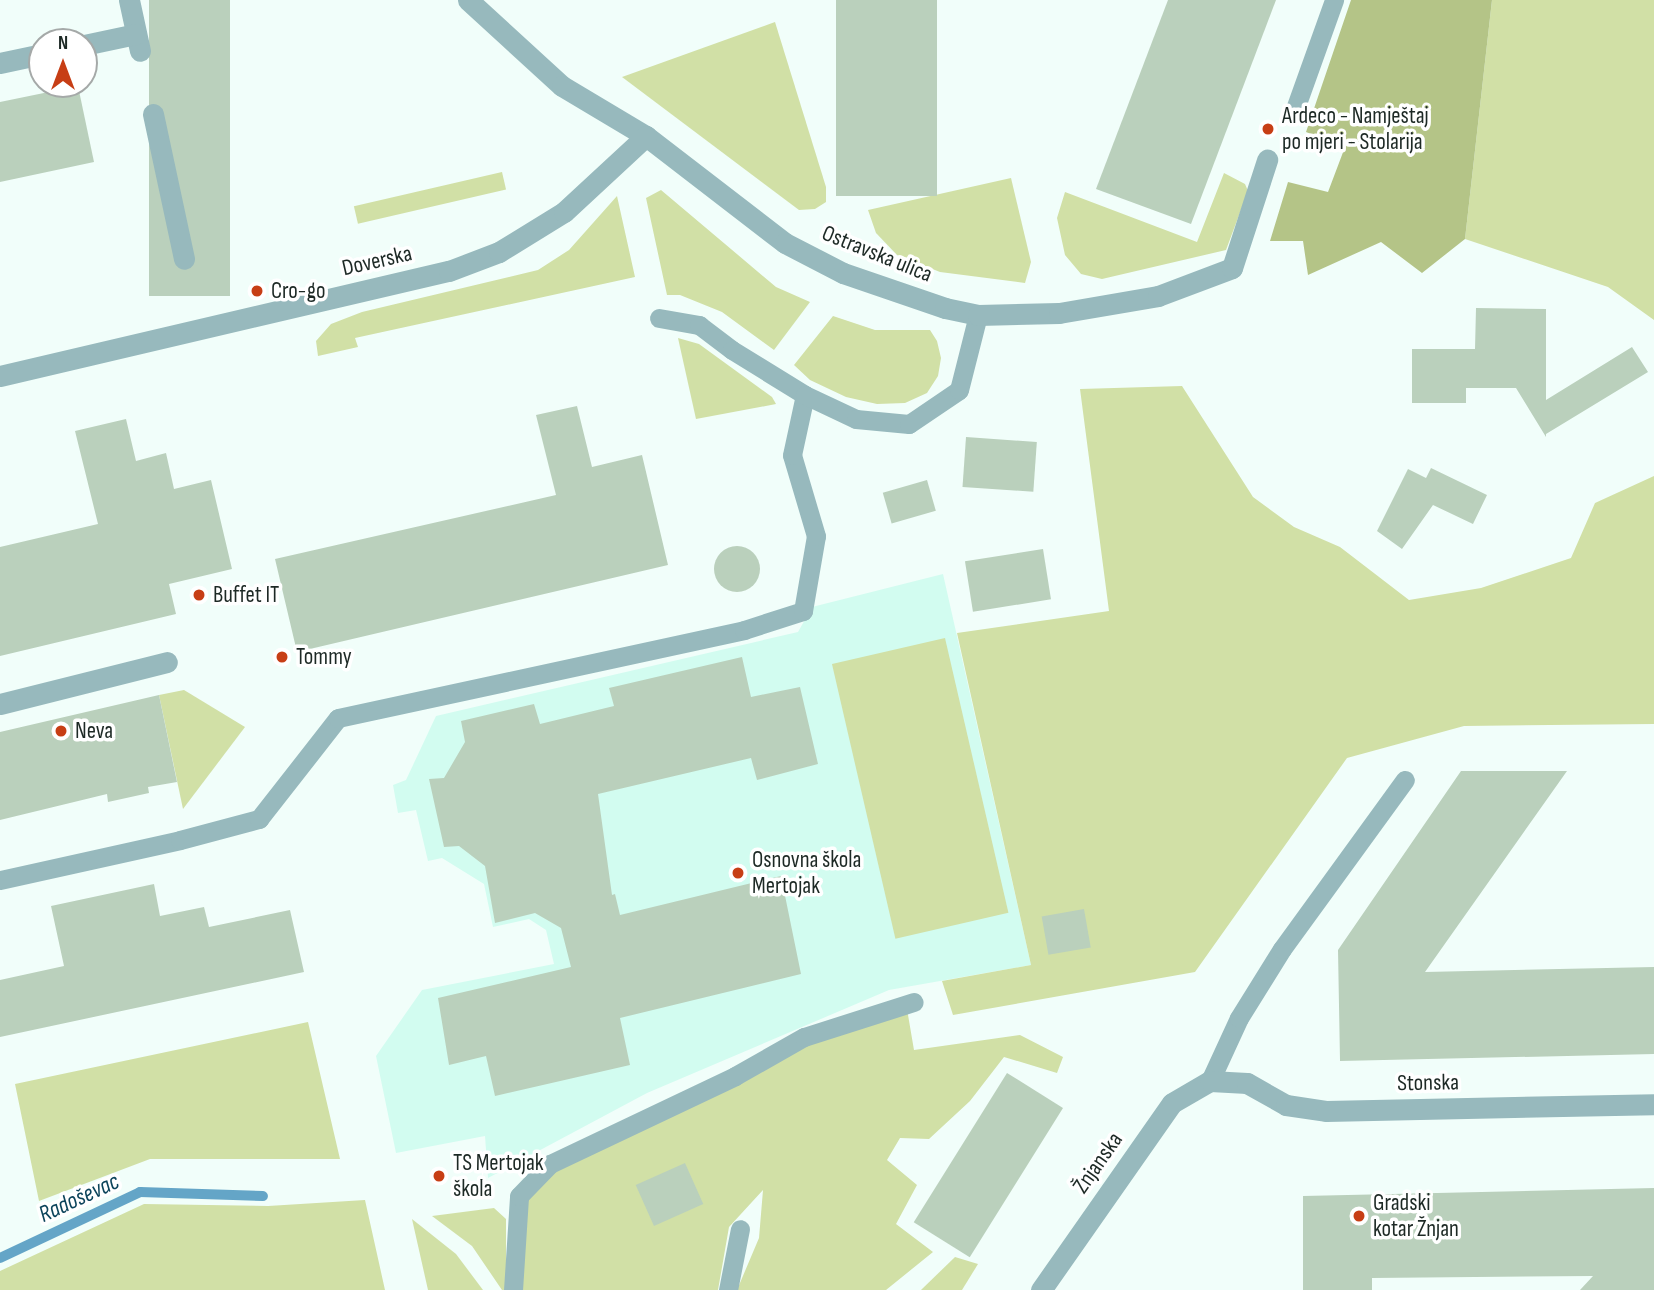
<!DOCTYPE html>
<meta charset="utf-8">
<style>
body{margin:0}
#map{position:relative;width:1654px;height:1290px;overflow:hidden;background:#f1fefa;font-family:"Sofia Sans Condensed",sans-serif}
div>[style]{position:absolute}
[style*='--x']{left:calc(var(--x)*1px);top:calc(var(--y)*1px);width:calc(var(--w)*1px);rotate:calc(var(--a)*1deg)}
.built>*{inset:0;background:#d2fcf0}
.green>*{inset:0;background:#d1e0a6;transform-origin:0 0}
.forest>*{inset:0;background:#b4c487}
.stream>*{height:10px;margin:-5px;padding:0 5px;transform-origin:5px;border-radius:5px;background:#64a5c7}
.building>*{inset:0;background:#bad0bc;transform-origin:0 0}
.round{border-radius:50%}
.lane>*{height:19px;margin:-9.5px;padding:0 9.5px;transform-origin:9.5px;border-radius:9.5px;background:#97b9bd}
.street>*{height:21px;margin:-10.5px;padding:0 10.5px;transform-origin:10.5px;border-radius:10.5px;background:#97b9bd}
.dots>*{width:19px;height:19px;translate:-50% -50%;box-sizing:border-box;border:4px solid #fff;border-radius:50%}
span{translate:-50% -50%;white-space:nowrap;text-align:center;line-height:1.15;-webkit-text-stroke:7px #fff;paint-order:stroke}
.poi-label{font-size:23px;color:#1d2925}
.left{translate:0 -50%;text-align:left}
.street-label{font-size:23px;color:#1d2925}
.water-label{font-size:24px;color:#0c445b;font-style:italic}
.north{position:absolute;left:28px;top:28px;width:70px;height:70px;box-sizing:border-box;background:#fff;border:2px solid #a5a9a8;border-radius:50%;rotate:0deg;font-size:19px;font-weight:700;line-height:28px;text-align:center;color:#1d2925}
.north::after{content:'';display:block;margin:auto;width:24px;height:32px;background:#c73e15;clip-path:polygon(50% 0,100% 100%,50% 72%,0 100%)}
</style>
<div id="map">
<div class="built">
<div style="clip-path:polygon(943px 574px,1031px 965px,889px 990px,647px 1093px,488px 1178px,485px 1136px,396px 1153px,376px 1056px,422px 990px,554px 964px,546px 930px,529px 919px,493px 927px,484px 884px,442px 858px,428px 861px,416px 810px,398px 813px,393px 785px,406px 780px,436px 716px,798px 632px,812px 607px)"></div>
</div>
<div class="green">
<div style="clip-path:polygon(1492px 0,1654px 0,1654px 320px,1608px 287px,1465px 239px)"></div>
<div style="clip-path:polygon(775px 22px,826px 187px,826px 202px,815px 209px,799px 210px,622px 77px)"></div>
<div style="left:502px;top:172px;width:18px;height:152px;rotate:77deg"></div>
<div style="clip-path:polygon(1224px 173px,1245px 184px,1248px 191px,1226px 250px,1102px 279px,1081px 274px,1065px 255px,1057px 218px,1065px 192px,1197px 242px)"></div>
<div style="clip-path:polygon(1011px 178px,1031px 262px,1025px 283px,940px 272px,897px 255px,876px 233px,868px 210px)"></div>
<div style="clip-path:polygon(661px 190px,776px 287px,810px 302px,774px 350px,722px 312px,680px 295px,667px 295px,646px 198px)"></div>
<div style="clip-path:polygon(617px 196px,635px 277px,355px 338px,358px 347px,318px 356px,316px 341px,331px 324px,362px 312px,538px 270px,569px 250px)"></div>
<div style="clip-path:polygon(833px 316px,875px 330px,930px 330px,937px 341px,941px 358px,938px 376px,927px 393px,905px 403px,877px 404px,846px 397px,810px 380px,794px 365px)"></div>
<div style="clip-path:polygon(678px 338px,699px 344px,772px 397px,776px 404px,696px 419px)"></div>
<div style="clip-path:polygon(1182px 386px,1253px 497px,1294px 527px,1340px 547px,1409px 600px,1481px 588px,1571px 558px,1595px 503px,1654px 476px,1654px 724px,1464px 726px,1347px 758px,1195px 972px,953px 1015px,942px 981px,1031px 965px,957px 633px,1109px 611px,1080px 389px)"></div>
<div style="left:945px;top:638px;width:282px;height:116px;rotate:77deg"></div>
<div style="clip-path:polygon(184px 690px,245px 727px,183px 809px,159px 695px)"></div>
<div style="clip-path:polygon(907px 1009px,914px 1050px,1020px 1035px,1063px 1057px,1057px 1073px,1004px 1057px,970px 1101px,929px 1139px,900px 1138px,887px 1160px,917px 1185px,896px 1224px,933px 1252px,886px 1290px,737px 1290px,759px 1238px,763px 1190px,729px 1227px,718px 1290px,520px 1290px,525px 1199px,555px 1168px,803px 1044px)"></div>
<div style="clip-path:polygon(308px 1022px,340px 1159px,150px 1159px,39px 1201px,15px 1084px)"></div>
<div style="clip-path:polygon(365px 1200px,385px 1290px,0 1290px,0 1271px,144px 1204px,268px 1206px)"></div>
<div style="clip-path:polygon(494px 1208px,506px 1219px,506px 1290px,502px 1290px,472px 1246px,432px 1216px)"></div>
<div style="clip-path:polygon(412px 1219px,456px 1254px,483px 1290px,428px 1290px)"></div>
<div style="clip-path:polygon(955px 1257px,978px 1264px,962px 1290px,921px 1290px)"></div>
</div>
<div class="forest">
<div style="clip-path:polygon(1351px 0,1492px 0,1465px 239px,1422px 273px,1381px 242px,1308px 275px,1303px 241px,1270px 241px,1288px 182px,1328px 192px,1345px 147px,1306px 132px)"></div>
</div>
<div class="stream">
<div style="--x:0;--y:1258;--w:155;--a:-25.2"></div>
<div style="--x:140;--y:1192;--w:123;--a:1.9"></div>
</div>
<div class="building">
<div style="left:149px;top:0;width:81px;height:296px"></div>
<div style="left:836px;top:0;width:101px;height:196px"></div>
<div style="clip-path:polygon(1168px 0,1276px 0,1191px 224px,1096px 189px)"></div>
<div style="clip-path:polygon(78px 86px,94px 162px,0 182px,0 102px)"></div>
<div style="clip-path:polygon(1476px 308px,1546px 309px,1546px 400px,1632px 347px,1648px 372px,1546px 434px,1546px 437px,1516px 388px,1466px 388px,1466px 403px,1412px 403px,1412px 349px,1475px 349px)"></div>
<div style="clip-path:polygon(577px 406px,592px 467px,642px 455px,668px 565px,297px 652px,275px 559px,556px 495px,536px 415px)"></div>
<div style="clip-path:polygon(126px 419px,136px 461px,166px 453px,174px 489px,211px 480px,232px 569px,169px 584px,176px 614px,0 656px,0 547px,98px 524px,75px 431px)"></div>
<div style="left:966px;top:437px;width:71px;height:50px;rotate:4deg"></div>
<div style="clip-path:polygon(1431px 468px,1487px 495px,1473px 524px,1433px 505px,1402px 549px,1377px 531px,1408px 469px,1426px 478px)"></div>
<div style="left:927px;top:480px;width:32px;height:46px;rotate:74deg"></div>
<div class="round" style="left:714px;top:546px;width:46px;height:46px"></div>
<div style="left:1043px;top:549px;width:51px;height:79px;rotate:81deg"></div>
<div style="clip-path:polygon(742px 657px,751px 697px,800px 687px,818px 764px,757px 780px,751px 758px,598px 794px,612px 895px,615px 894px,620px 915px,781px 876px,801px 974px,620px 1018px,630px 1065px,495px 1096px,486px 1056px,449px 1065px,438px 998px,571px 967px,561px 928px,535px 913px,495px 923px,485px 866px,459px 846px,444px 847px,429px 779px,444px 778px,465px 742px,461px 721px,534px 704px,540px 724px,614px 706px,609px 688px)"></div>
<div style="clip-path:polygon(159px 695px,177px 782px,148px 787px,149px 793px,108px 802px,107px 794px,0 820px,0 732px)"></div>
<div style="clip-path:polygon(1461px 771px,1567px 771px,1425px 972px,1654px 967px,1654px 1054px,1340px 1061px,1338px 950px)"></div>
<div style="clip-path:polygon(154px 884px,160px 916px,204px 907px,209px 927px,290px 910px,304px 972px,0 1037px,0 980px,64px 966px,51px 906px)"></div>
<div style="left:1084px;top:909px;width:39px;height:43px;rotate:80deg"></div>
<div style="left:1007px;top:1073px;width:66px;height:176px;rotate:32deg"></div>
<div style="left:685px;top:1163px;width:45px;height:54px;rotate:66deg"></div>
<div style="clip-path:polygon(1654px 1188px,1654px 1290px,1580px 1290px,1593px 1276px,1372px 1278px,1372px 1290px,1303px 1290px,1303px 1196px)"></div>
</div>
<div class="lane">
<div style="--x:1295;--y:109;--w:116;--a:-70.3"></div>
<div style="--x:659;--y:318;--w:41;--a:9.9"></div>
<div style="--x:699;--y:325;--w:41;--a:37.1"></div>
<div style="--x:732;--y:350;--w:86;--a:31.7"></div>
<div style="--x:0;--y:880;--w:184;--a:-12.5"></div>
<div style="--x:180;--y:840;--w:82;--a:-14.9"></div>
<div style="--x:259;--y:819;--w:128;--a:-52"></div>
<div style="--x:338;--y:718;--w:415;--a:-12.2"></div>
<div style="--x:744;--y:630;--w:62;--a:-17.9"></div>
<div style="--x:803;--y:611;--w:76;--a:-80.2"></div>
<div style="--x:816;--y:536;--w:84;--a:-106.5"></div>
<div style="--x:792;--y:455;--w:61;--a:-77.8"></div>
<div style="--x:805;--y:395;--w:56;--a:25.2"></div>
<div style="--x:856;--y:419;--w:53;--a:5.4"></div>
<div style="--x:909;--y:424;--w:60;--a:-34.2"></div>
<div style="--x:959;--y:390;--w:77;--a:-75.8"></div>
<div style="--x:1210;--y:1081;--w:69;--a:-65.3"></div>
<div style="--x:1239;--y:1018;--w:81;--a:-58.1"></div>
<div style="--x:1282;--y:949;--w:209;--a:-54"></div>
<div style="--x:513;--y:1290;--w:94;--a:-86.3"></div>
<div style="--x:519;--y:1196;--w:45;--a:-45.9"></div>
<div style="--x:550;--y:1164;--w:205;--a:-25.4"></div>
<div style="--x:735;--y:1076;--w:79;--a:-29.5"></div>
<div style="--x:804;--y:1037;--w:115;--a:-17.7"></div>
<div style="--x:728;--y:1290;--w:62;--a:-78.9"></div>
</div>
<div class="street">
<div style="--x:129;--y:0;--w:52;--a:77.8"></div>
<div style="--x:468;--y:0;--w:127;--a:42.5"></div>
<div style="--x:562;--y:86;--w:98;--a:30.8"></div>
<div style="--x:646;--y:136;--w:175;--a:37.6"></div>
<div style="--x:785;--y:243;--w:65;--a:27.3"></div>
<div style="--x:843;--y:273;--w:108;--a:18.9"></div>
<div style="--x:945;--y:308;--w:34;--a:12"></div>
<div style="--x:978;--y:315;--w:81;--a:-1.4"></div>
<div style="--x:1059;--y:313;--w:100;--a:-9.7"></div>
<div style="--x:1158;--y:296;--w:79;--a:-20.7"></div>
<div style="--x:1232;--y:268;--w:114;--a:-72"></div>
<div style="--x:84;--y:45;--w:53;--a:-11.9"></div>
<div style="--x:0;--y:63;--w:43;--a:-12.1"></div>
<div style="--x:153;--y:114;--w:148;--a:77.9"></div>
<div style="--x:0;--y:376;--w:461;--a:-13.2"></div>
<div style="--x:449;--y:271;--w:53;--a:-20.8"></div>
<div style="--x:499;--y:252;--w:76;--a:-31.6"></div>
<div style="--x:564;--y:212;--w:112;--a:-42.8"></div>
<div style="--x:0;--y:704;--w:172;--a:-14.1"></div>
<div style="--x:1041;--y:1290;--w:228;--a:-55"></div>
<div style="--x:1172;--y:1103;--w:44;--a:-30.1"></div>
<div style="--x:1210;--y:1081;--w:37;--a:3"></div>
<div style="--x:1247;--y:1083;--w:45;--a:29.4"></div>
<div style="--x:1286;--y:1105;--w:40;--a:8.5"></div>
<div style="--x:1326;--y:1111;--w:328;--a:-1.2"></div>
</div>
<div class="dots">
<div style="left:1268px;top:129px;background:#c73e15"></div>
<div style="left:257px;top:291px;background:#c73e15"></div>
<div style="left:199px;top:595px;background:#c73e15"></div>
<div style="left:282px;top:657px;background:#c73e15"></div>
<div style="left:61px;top:731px;background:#c73e15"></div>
<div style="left:738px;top:873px;background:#c73e15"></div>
<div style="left:439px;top:1176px;background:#c73e15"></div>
<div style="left:1359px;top:1216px;background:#c73e15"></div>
</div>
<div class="poi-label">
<span class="left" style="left:1282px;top:129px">Ardeco - Namještaj<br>po mjeri - Stolarija</span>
<span class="left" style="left:271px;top:291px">Cro-go</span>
<span class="left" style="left:213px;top:595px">Buffet IT</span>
<span class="left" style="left:296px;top:657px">Tommy</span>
<span class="left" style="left:75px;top:731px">Neva</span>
<span class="left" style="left:752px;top:873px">Osnovna škola<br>Mertojak</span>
<span class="left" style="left:453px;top:1176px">TS Mertojak<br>škola</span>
<span class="left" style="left:1373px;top:1216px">Gradski<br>kotar Žnjan</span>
</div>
<div class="street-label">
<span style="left:877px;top:254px;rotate:22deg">Ostravska ulica</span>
<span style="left:377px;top:261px;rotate:-13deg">Doverska</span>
<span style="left:1428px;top:1083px;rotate:-1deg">Stonska</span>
<span style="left:1098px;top:1163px;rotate:-55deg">Žnjanska</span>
</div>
<div class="water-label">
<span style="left:79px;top:1198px;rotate:-25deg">Radoševac</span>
</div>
<div class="north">N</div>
</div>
